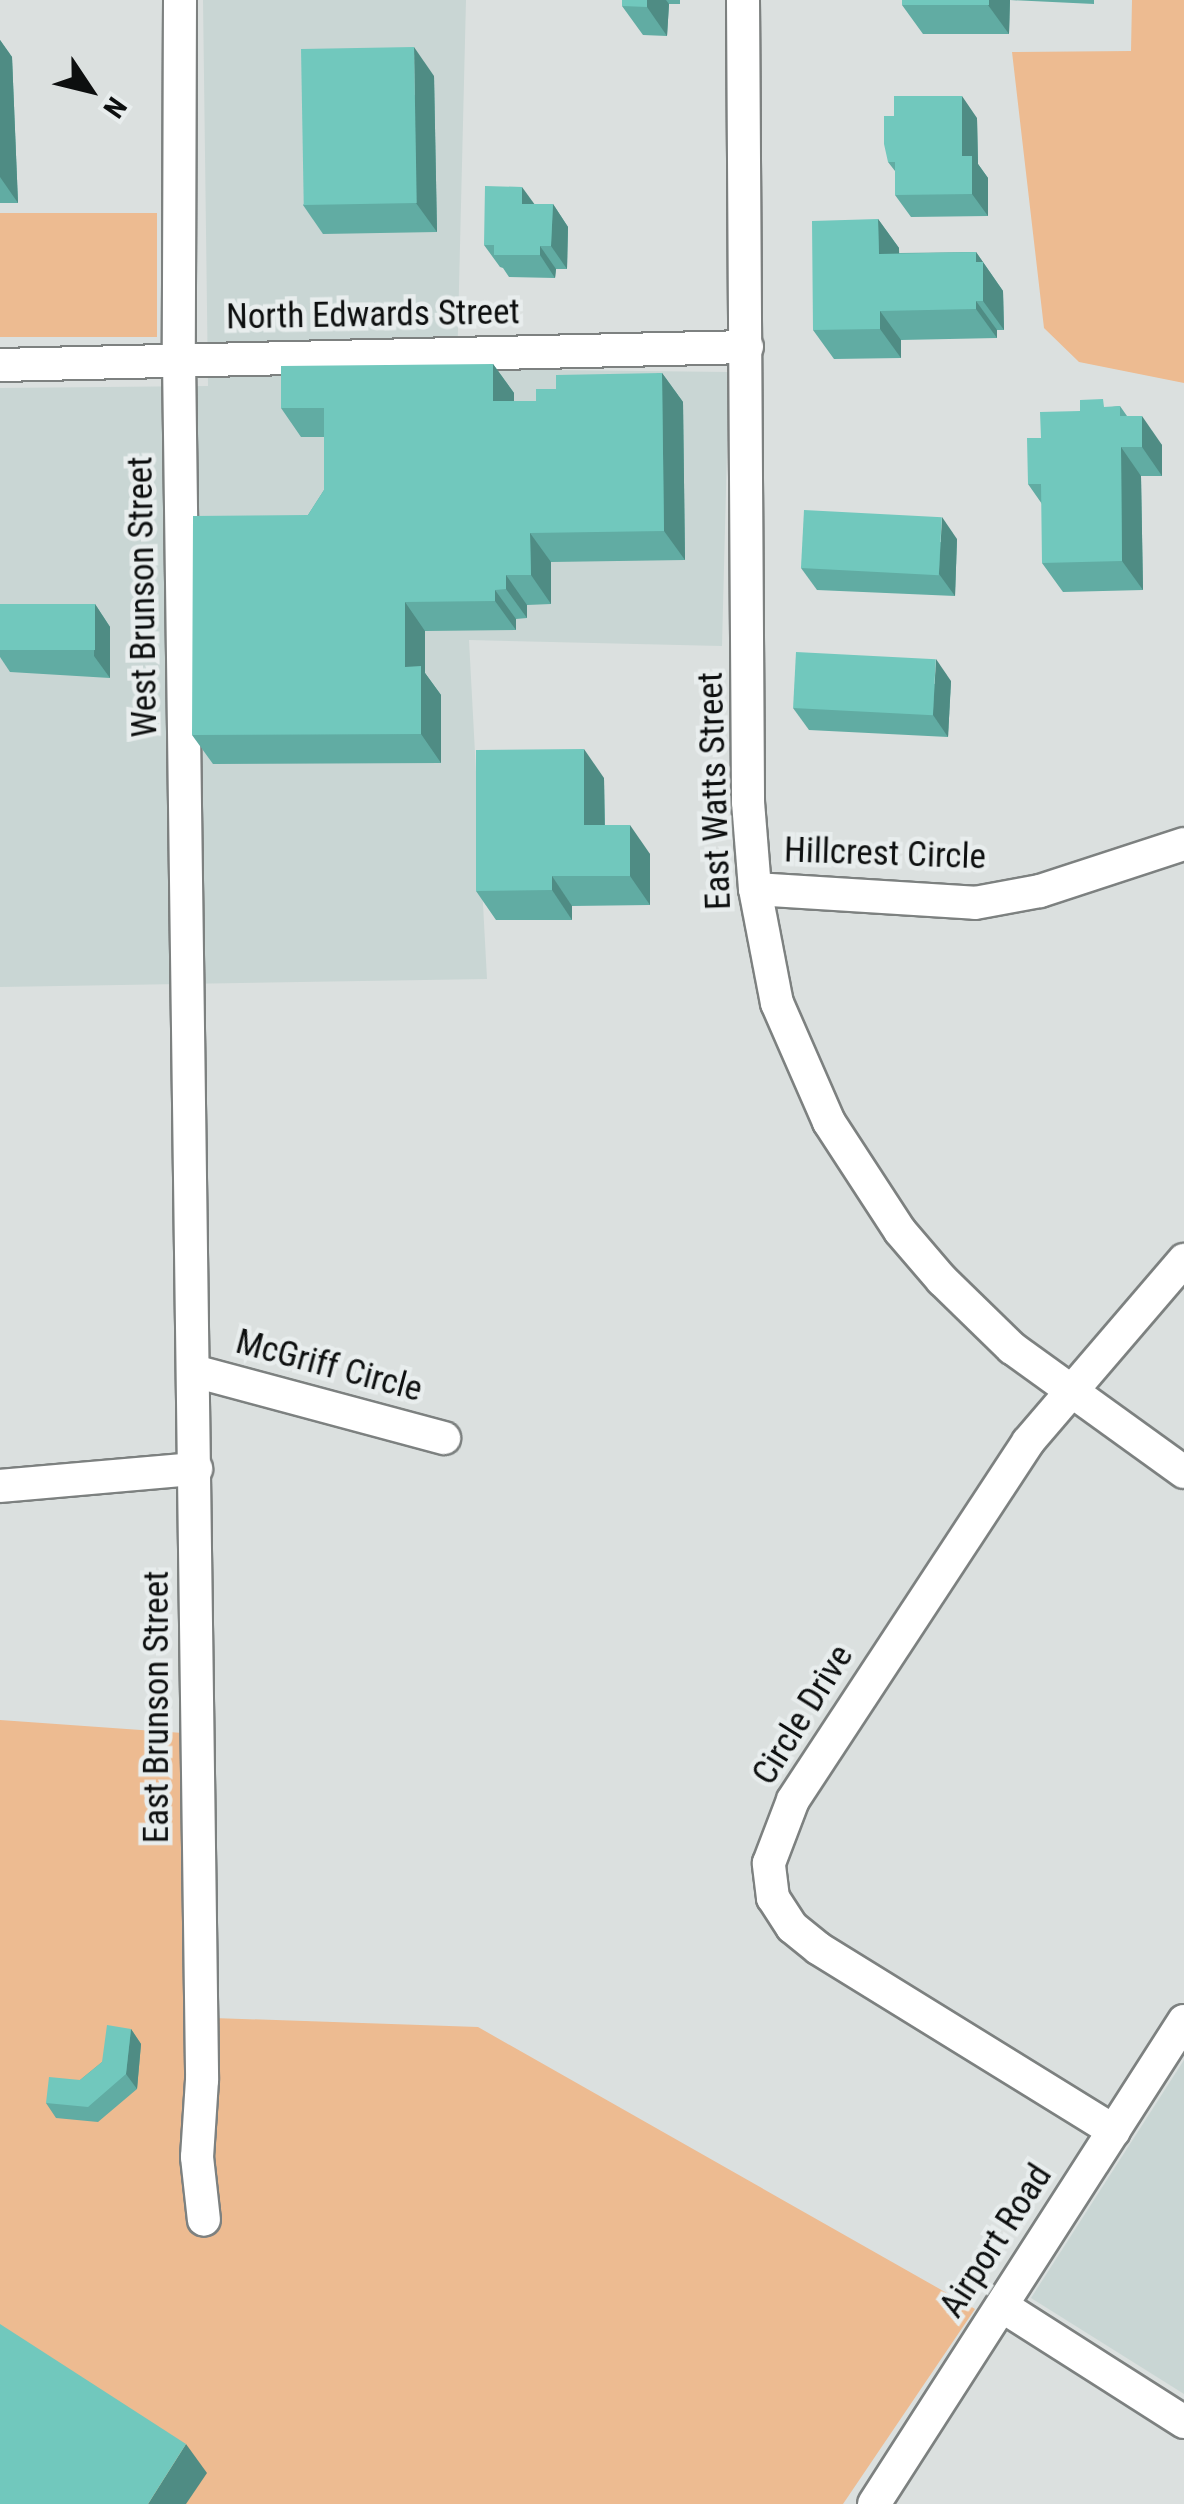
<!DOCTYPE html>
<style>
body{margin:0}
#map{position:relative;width:1184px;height:2504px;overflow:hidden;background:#dbe0df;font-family:"Roboto Condensed",sans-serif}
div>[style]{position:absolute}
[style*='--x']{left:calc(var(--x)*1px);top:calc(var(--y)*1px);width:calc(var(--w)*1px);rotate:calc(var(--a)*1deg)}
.built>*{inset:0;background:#c9d6d4}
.green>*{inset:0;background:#edbb91;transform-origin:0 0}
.roads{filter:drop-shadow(2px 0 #7d8180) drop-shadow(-2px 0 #7d8180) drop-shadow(0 2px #7d8180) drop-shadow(0 -2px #7d8180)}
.minor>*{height:32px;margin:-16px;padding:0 16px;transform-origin:16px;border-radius:16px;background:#fff}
.wall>*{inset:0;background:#61aca3}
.shaded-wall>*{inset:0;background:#4f8c84}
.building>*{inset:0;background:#71c8bd;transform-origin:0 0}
span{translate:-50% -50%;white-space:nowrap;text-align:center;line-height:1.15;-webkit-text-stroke:9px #e8eded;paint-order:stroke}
.street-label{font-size:35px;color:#0d0f0f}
.north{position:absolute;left:40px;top:40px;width:100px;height:100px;-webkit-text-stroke:8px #e8eded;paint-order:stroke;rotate:125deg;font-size:28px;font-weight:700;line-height:40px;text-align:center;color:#0d0f0f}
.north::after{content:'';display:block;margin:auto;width:35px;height:45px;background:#0d0f0f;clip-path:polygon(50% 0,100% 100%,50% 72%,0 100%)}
</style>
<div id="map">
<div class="built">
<div style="clip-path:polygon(203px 0,466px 0,457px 369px,729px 372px,722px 646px,469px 640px,487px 979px,0 987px,0 388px,208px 386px)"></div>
<div style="clip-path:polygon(1184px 2060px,1184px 2394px,1031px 2298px)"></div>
</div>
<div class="green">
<div style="clip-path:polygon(1132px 0,1184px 0,1184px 383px,1079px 362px,1044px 328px,1012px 52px,1131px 51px)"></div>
<div style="left:157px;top:213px;width:124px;height:157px;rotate:90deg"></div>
<div style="clip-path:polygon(0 1720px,183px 1733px,185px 2017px,478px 2027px,975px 2309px,843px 2504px,0 2504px)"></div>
</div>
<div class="roads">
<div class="minor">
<div style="--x:180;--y:0;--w:359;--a:90.2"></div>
<div style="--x:179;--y:359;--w:1721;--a:89.23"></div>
<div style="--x:202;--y:2080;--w:77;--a:93.7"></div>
<div style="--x:197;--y:2157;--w:63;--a:83.7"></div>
<div style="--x:743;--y:0;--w:802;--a:89.64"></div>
<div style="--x:748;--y:802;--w:87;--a:85.4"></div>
<div style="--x:755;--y:889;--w:116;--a:79.1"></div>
<div style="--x:777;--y:1003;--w:130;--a:66.4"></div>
<div style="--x:829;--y:1122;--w:130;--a:56.9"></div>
<div style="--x:900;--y:1231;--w:65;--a:49.4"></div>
<div style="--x:942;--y:1280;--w:98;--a:44.2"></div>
<div style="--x:1012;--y:1348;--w:212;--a:35.8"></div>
<div style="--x:0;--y:365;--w:747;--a:-1.38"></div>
<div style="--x:755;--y:889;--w:220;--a:3.6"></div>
<div style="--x:975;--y:903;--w:66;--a:-10.5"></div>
<div style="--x:1040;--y:891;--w:151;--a:-18.1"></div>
<div style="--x:194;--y:1371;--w:259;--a:15"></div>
<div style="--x:0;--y:1486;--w:197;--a:-5"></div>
<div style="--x:1114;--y:2131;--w:348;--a:-148.3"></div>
<div style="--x:818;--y:1948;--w:33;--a:-141"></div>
<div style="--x:792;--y:1927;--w:35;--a:-123"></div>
<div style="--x:773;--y:1898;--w:35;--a:-97"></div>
<div style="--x:769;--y:1863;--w:67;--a:-69.1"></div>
<div style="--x:793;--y:1800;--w:428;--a:-56.7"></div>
<div style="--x:1028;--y:1442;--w:240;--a:-49.4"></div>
<div style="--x:1002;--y:2306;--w:216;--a:32.5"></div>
<div style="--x:874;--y:2504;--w:574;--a:-57.31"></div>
</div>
</div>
<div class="wall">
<div style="clip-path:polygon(622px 0,680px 0,680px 4px,669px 4px,667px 36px,643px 35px,622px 6px)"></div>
<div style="clip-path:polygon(902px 0,1094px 0,1094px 4px,1010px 0,1009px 34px,923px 34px,902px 5px)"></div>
<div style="clip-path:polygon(0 40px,12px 57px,18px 203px,0 203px)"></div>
<div style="clip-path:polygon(434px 76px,437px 232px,323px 234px,303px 205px)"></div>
<div style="clip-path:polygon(977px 118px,978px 164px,988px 178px,988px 216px,911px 217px,895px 195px,895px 171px,888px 162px)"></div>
<div style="clip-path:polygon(534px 204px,553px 204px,568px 227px,567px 269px,556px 269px,555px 278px,509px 277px,503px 268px,500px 267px,484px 245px)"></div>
<div style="clip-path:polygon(878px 219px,899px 248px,899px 253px,976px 252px,1003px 291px,1004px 330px,997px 330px,997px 338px,901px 340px,901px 358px,834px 359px,813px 330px)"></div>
<div style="clip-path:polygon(493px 364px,514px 393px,514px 401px,536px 401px,556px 389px,662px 373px,683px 402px,685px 560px,551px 562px,551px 604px,527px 605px,527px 618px,516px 619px,516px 630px,425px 631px,425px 673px,441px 695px,441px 763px,213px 764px,192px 735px,308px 515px,324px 490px,324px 437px,301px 437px,281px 408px)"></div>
<div style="clip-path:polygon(1120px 406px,1127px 416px,1162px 445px,1162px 476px,1141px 476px,1143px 590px,1063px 592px,1042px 563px,1042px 504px,1028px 484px,1041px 438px,1080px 411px)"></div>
<div style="clip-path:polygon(957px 539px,955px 596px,817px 590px,801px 568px)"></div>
<div style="clip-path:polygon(0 604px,95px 604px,110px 627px,110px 678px,10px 672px,0 657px)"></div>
<div style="clip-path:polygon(951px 681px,948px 737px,809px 730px,793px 708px)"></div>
<div style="clip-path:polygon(604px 778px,605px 825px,650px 854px,650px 905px,572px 906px,572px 920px,496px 920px,476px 891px)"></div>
<div style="clip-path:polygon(131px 2029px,141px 2044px,137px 2089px,98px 2122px,56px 2118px,46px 2103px,80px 2080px,102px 2062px)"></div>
</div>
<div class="shaded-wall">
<div style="clip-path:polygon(647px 0,666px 0,669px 4px,667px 36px,647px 7px)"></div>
<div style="clip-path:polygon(989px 0,1010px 0,1009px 34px,988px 5px)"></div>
<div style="clip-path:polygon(0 40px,12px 57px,18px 203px,0 177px)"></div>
<div style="clip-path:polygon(414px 47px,434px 76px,437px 232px,416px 203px)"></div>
<div style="clip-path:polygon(962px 96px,977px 118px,978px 164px,988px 178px,988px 216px,972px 194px,962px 156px)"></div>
<div style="clip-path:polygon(522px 187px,538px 209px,522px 204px)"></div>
<div style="clip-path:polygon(553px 204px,568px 227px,567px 269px,551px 246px)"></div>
<div style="clip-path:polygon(878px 219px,899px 248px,900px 283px,879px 254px)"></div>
<div style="clip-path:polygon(540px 246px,556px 269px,555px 278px,540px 255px)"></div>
<div style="clip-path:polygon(976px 252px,1003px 291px,1004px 330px,983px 301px,976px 262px)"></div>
<div style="clip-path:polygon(976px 301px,997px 330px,997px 338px,976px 309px)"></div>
<div style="clip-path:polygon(880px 311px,901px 340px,901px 358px,880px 329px)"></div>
<div style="clip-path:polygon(493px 364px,514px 393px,514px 430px,493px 401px)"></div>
<div style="clip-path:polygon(662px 373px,683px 402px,685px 560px,664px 531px)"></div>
<div style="clip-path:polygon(1142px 416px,1162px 445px,1162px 476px,1142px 447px)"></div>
<div style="clip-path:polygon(1121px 447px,1141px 476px,1143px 590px,1122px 561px)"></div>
<div style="clip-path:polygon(942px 517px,957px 539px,955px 596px,939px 574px)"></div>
<div style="clip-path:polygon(530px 533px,551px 562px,551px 604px,531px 575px)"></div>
<div style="clip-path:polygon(506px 575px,527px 605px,527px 618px,506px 589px)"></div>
<div style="clip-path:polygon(495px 590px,516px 619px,516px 630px,495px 601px)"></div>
<div style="clip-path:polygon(405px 602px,425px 631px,425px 673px,441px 695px,441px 763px,421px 734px,405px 667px)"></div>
<div style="clip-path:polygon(95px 604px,110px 627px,110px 678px,94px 656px)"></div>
<div style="clip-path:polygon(936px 659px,951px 681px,948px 737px,933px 715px)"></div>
<div style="clip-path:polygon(584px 749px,604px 778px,605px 854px,584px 825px)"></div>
<div style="clip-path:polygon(630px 825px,650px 854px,650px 905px,630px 876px)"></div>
<div style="clip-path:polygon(552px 876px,572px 906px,572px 920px,552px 890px)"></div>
<div style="clip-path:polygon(131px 2029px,141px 2044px,137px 2089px,126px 2074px)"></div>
<div style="clip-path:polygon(186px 2444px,207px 2473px,186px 2504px,148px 2504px)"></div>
</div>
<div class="building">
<div style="clip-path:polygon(622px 0,647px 0,647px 7px,622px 6px)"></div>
<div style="left:902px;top:0;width:87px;height:5px"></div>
<div style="left:414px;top:47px;width:156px;height:113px;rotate:89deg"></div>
<div style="clip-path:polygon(894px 96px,962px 96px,962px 156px,972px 156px,972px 194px,895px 195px,895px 162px,888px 162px,884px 144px,884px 116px,894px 116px)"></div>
<div style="clip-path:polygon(485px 186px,522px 187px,522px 204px,553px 204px,551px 246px,540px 246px,540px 255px,494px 255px,494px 245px,484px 245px)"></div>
<div style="clip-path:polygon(878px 219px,879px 254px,976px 252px,976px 262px,983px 262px,983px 301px,976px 301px,976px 309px,880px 311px,880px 329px,813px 330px,812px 221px)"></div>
<div style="clip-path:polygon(493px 364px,493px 401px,536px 401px,536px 389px,556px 389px,556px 375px,662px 373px,664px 531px,530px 533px,531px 575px,506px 575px,506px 589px,495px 590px,495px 601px,405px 602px,405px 667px,421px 666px,421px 734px,192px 735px,193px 516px,308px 515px,324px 490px,324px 408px,281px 408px,281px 366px)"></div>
<div style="clip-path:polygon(1103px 399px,1104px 407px,1120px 406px,1120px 416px,1142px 416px,1142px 447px,1121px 447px,1122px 561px,1042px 563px,1041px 484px,1028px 484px,1027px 438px,1041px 438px,1040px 412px,1080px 411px,1080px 400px)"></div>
<div style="left:804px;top:510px;width:138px;height:58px;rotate:3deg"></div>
<div style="left:0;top:604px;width:95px;height:46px"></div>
<div style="left:796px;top:652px;width:140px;height:56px;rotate:3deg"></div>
<div style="clip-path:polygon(584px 749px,584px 825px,630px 825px,630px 876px,552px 876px,552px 890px,476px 891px,476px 750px)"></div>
<div style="clip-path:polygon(107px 2025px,131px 2029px,126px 2074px,88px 2107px,46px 2103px,49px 2077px,80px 2080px,102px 2062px)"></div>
<div style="clip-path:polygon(0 2324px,186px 2444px,148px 2504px,0 2504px)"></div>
</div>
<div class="street-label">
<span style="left:373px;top:315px;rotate:-1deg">North Edwards Street</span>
<span style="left:143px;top:597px;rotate:-91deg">West Brunson Street</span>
<span style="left:715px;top:791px;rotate:-92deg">East Watts Street</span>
<span style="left:885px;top:854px;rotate:2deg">Hillcrest Circle</span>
<span style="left:329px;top:1366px;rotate:15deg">McGriff Circle</span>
<span style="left:157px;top:1707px;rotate:-90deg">East Brunson Street</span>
<span style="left:803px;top:1715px;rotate:-58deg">Circle Drive</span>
<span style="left:996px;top:2241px;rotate:-57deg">Airport Road</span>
</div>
<div class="north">N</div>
</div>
